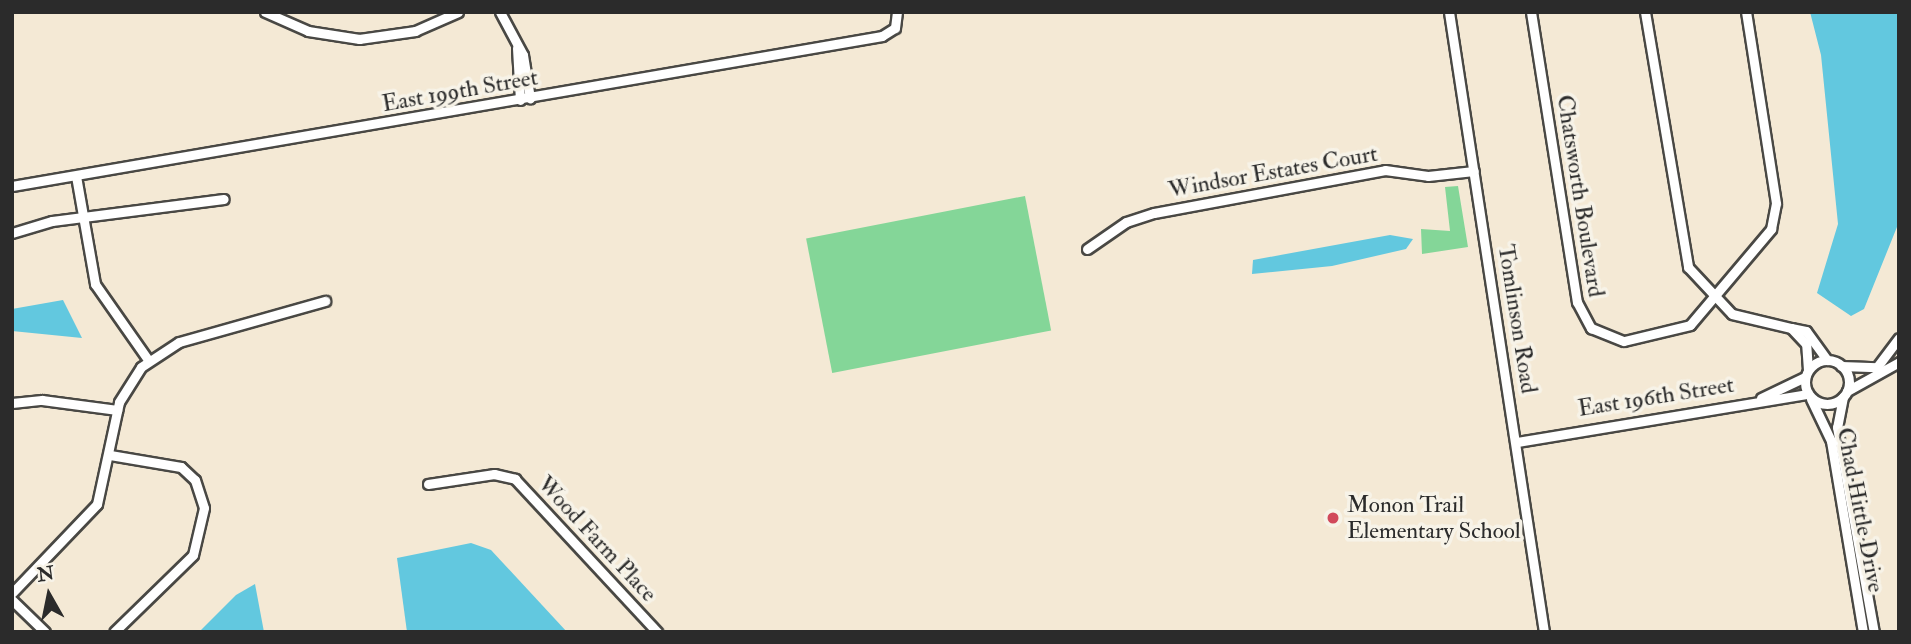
<!DOCTYPE html>
<style>
body{margin:0}
#map{position:relative;width:1911px;height:644px;overflow:hidden;background:#f4e9d5;font-family:"IM FELL Double Pica",serif}
div>[style]{position:absolute}
[style*='--x']{left:calc(var(--x)*1px);top:calc(var(--y)*1px);width:calc(var(--w)*1px);rotate:calc(var(--a)*1deg)}
.green>*{inset:0;background:#84d698;transform-origin:0 0}
.water>*{inset:0;background:#62c8df}
.roads{filter:drop-shadow(2px 0 #494844) drop-shadow(-2px 0 #494844) drop-shadow(0 2px #494844) drop-shadow(0 -2px #494844)}
.minor>*{height:9px;margin:-4.5px;padding:0 4.5px;transform-origin:4.5px;border-radius:4.5px;background:#fff}
.minor>.ring{margin:-4.5px;padding:0;box-sizing:content-box;background:none;border:9px solid #fff;border-radius:50%}
.dots>*{width:19px;height:19px;translate:-50% -50%;box-sizing:border-box;border:4px solid #f7f3e8;border-radius:50%}
span{translate:-50% -50%;white-space:nowrap;text-align:center;line-height:1.15;-webkit-text-stroke:7px #f7f3e8;paint-order:stroke}
.street-label{font-size:23px;color:#2b2b2b}
.poi-label{font-size:23px;color:#2b2b2b}
.left{translate:0 -50%;text-align:left}
.frame{position:absolute;inset:0;border:14px solid #2b2b2b;pointer-events:none}
.north{position:absolute;left:14px;top:560px;width:70px;height:70px;-webkit-text-stroke:5px #f7f3e8;paint-order:stroke;rotate:351deg;font-size:19px;font-weight:700;line-height:28px;text-align:center;color:#2b2b2b}
.north::after{content:'';display:block;margin:auto;width:24px;height:32px;background:#2b2b2b;clip-path:polygon(50% 0,100% 100%,50% 72%,0 100%)}
</style>
<div id="map">
<div class="green">
<div style="clip-path:polygon(1458px 186px,1468px 247px,1422px 254px,1421px 229px,1450px 231px,1445px 187px)"></div>
<div style="left:1025px;top:196px;width:137px;height:223px;rotate:79deg"></div>
</div>
<div class="water">
<div style="clip-path:polygon(1810px 12px,1899px 12px,1899px 222px,1864px 309px,1851px 316px,1817px 293px,1838px 224px,1821px 55px)"></div>
<div style="clip-path:polygon(1390px 235px,1413px 239px,1406px 249px,1332px 266px,1252px 274px,1253px 260px)"></div>
<div style="clip-path:polygon(63px 300px,82px 338px,12px 331px,12px 309px)"></div>
<div style="clip-path:polygon(471px 543px,491px 550px,567px 632px,407px 632px,397px 558px)"></div>
<div style="clip-path:polygon(255px 584px,264px 632px,199px 632px,236px 595px)"></div>
</div>
<div class="roads">
<div class="minor">
<div style="--x:265;--y:12;--w:47;--a:23.8"></div>
<div style="--x:308;--y:31;--w:52;--a:8.9"></div>
<div style="--x:359;--y:39;--w:57;--a:-8.1"></div>
<div style="--x:415;--y:31;--w:47;--a:-23.8"></div>
<div style="--x:500;--y:12;--w:49;--a:61.9"></div>
<div style="--x:523;--y:55;--w:44;--a:80.8"></div>
<div style="--x:1449;--y:12;--w:627;--a:81.29"></div>
<div style="--x:1531;--y:12;--w:294;--a:81"></div>
<div style="--x:1577;--y:302;--w:30;--a:62"></div>
<div style="--x:1591;--y:328;--w:35;--a:22"></div>
<div style="--x:1624;--y:341;--w:68;--a:-13.6"></div>
<div style="--x:1690;--y:325;--w:126;--a:-49.8"></div>
<div style="--x:1771;--y:229;--w:26;--a:-79"></div>
<div style="--x:1776;--y:203;--w:193;--a:-98.9"></div>
<div style="--x:1645;--y:12;--w:259;--a:80.4"></div>
<div style="--x:1688;--y:267;--w:64;--a:46.9"></div>
<div style="--x:1732;--y:314;--w:61;--a:13.3"></div>
<div style="--x:517;--y:48;--w:52;--a:86.7"></div>
<div style="--x:76;--y:176;--w:110;--a:80"></div>
<div style="--x:95;--y:284;--w:94;--a:55"></div>
<div style="--x:12;--y:186;--w:883;--a:-9.78"></div>
<div style="--x:882;--y:36;--w:15;--a:-32"></div>
<div style="--x:895;--y:28;--w:16;--a:-83"></div>
<div style="--x:12;--y:233;--w:42;--a:-16.7"></div>
<div style="--x:52;--y:221;--w:173;--a:-7.3"></div>
<div style="--x:1087;--y:249;--w:47;--a:-34.7"></div>
<div style="--x:1126;--y:222;--w:29;--a:-18"></div>
<div style="--x:1154;--y:213;--w:235;--a:-10.5"></div>
<div style="--x:1385;--y:170;--w:43;--a:7.9"></div>
<div style="--x:1428;--y:176;--w:46;--a:-6.2"></div>
<div class="ring" style="left:1805px;top:360px;width:35px;height:35px"></div>
<div style="--x:1841;--y:366;--w:36;--a:2"></div>
<div style="--x:1877;--y:367;--w:36;--a:-53"></div>
<div style="--x:1808;--y:370;--w:26;--a:-94"></div>
<div style="--x:1806;--y:344;--w:22;--a:-133"></div>
<div style="--x:1791;--y:328;--w:15;--a:11"></div>
<div style="--x:1806;--y:331;--w:36;--a:54"></div>
<div style="--x:1847;--y:391;--w:60;--a:-29.1"></div>
<div style="--x:1843;--y:397;--w:31;--a:101"></div>
<div style="--x:1837;--y:427;--w:208;--a:79.8"></div>
<div style="--x:1761;--y:398;--w:49;--a:-25.5"></div>
<div style="--x:1811;--y:399;--w:47;--a:64.5"></div>
<div style="--x:1831;--y:441;--w:194;--a:80.5"></div>
<div style="--x:12;--y:403;--w:30;--a:-6"></div>
<div style="--x:42;--y:400;--w:76;--a:7.6"></div>
<div style="--x:1517;--y:442;--w:295;--a:-9.4"></div>
<div style="--x:110;--y:455;--w:72;--a:9.6"></div>
<div style="--x:181;--y:467;--w:19;--a:43"></div>
<div style="--x:195;--y:480;--w:29;--a:72"></div>
<div style="--x:204;--y:508;--w:48;--a:103.2"></div>
<div style="--x:193;--y:555;--w:110;--a:135.7"></div>
<div style="--x:428;--y:484;--w:67;--a:-8.6"></div>
<div style="--x:494;--y:474;--w:22;--a:13"></div>
<div style="--x:515;--y:479;--w:209;--a:47.1"></div>
<div style="--x:12;--y:593;--w:123;--a:-46.3"></div>
<div style="--x:97;--y:504;--w:104;--a:-77.8"></div>
<div style="--x:119;--y:402;--w:41;--a:-57.8"></div>
<div style="--x:141;--y:367;--w:45;--a:-33.3"></div>
<div style="--x:179;--y:342;--w:152;--a:-15.7"></div>
<div style="--x:12;--y:600;--w:46;--a:44.1"></div>
</div>
</div>
<div class="dots">
<div style="left:1333px;top:518px;background:#d1495b"></div>
</div>
<div class="street-label">
<span style="left:460px;top:91px;rotate:-10deg">East 199th Street</span>
<span style="left:1273px;top:172px;rotate:-10deg">Windsor Estates Court</span>
<span style="left:1580px;top:196px;rotate:81deg">Chatsworth Boulevard</span>
<span style="left:1517px;top:319px;rotate:81deg">Tomlinson Road</span>
<span style="left:1656px;top:397px;rotate:-9deg">East 196th Street</span>
<span style="left:1860px;top:510px;rotate:79deg">Chad Hittle Drive</span>
<span style="left:597px;top:539px;rotate:47deg">Wood Farm Place</span>
</div>
<div class="poi-label">
<span class="left" style="left:1347px;top:518px">Monon Trail<br>Elementary School</span>
</div>
<div class="frame"></div>
<div class="north">N</div>
</div>
